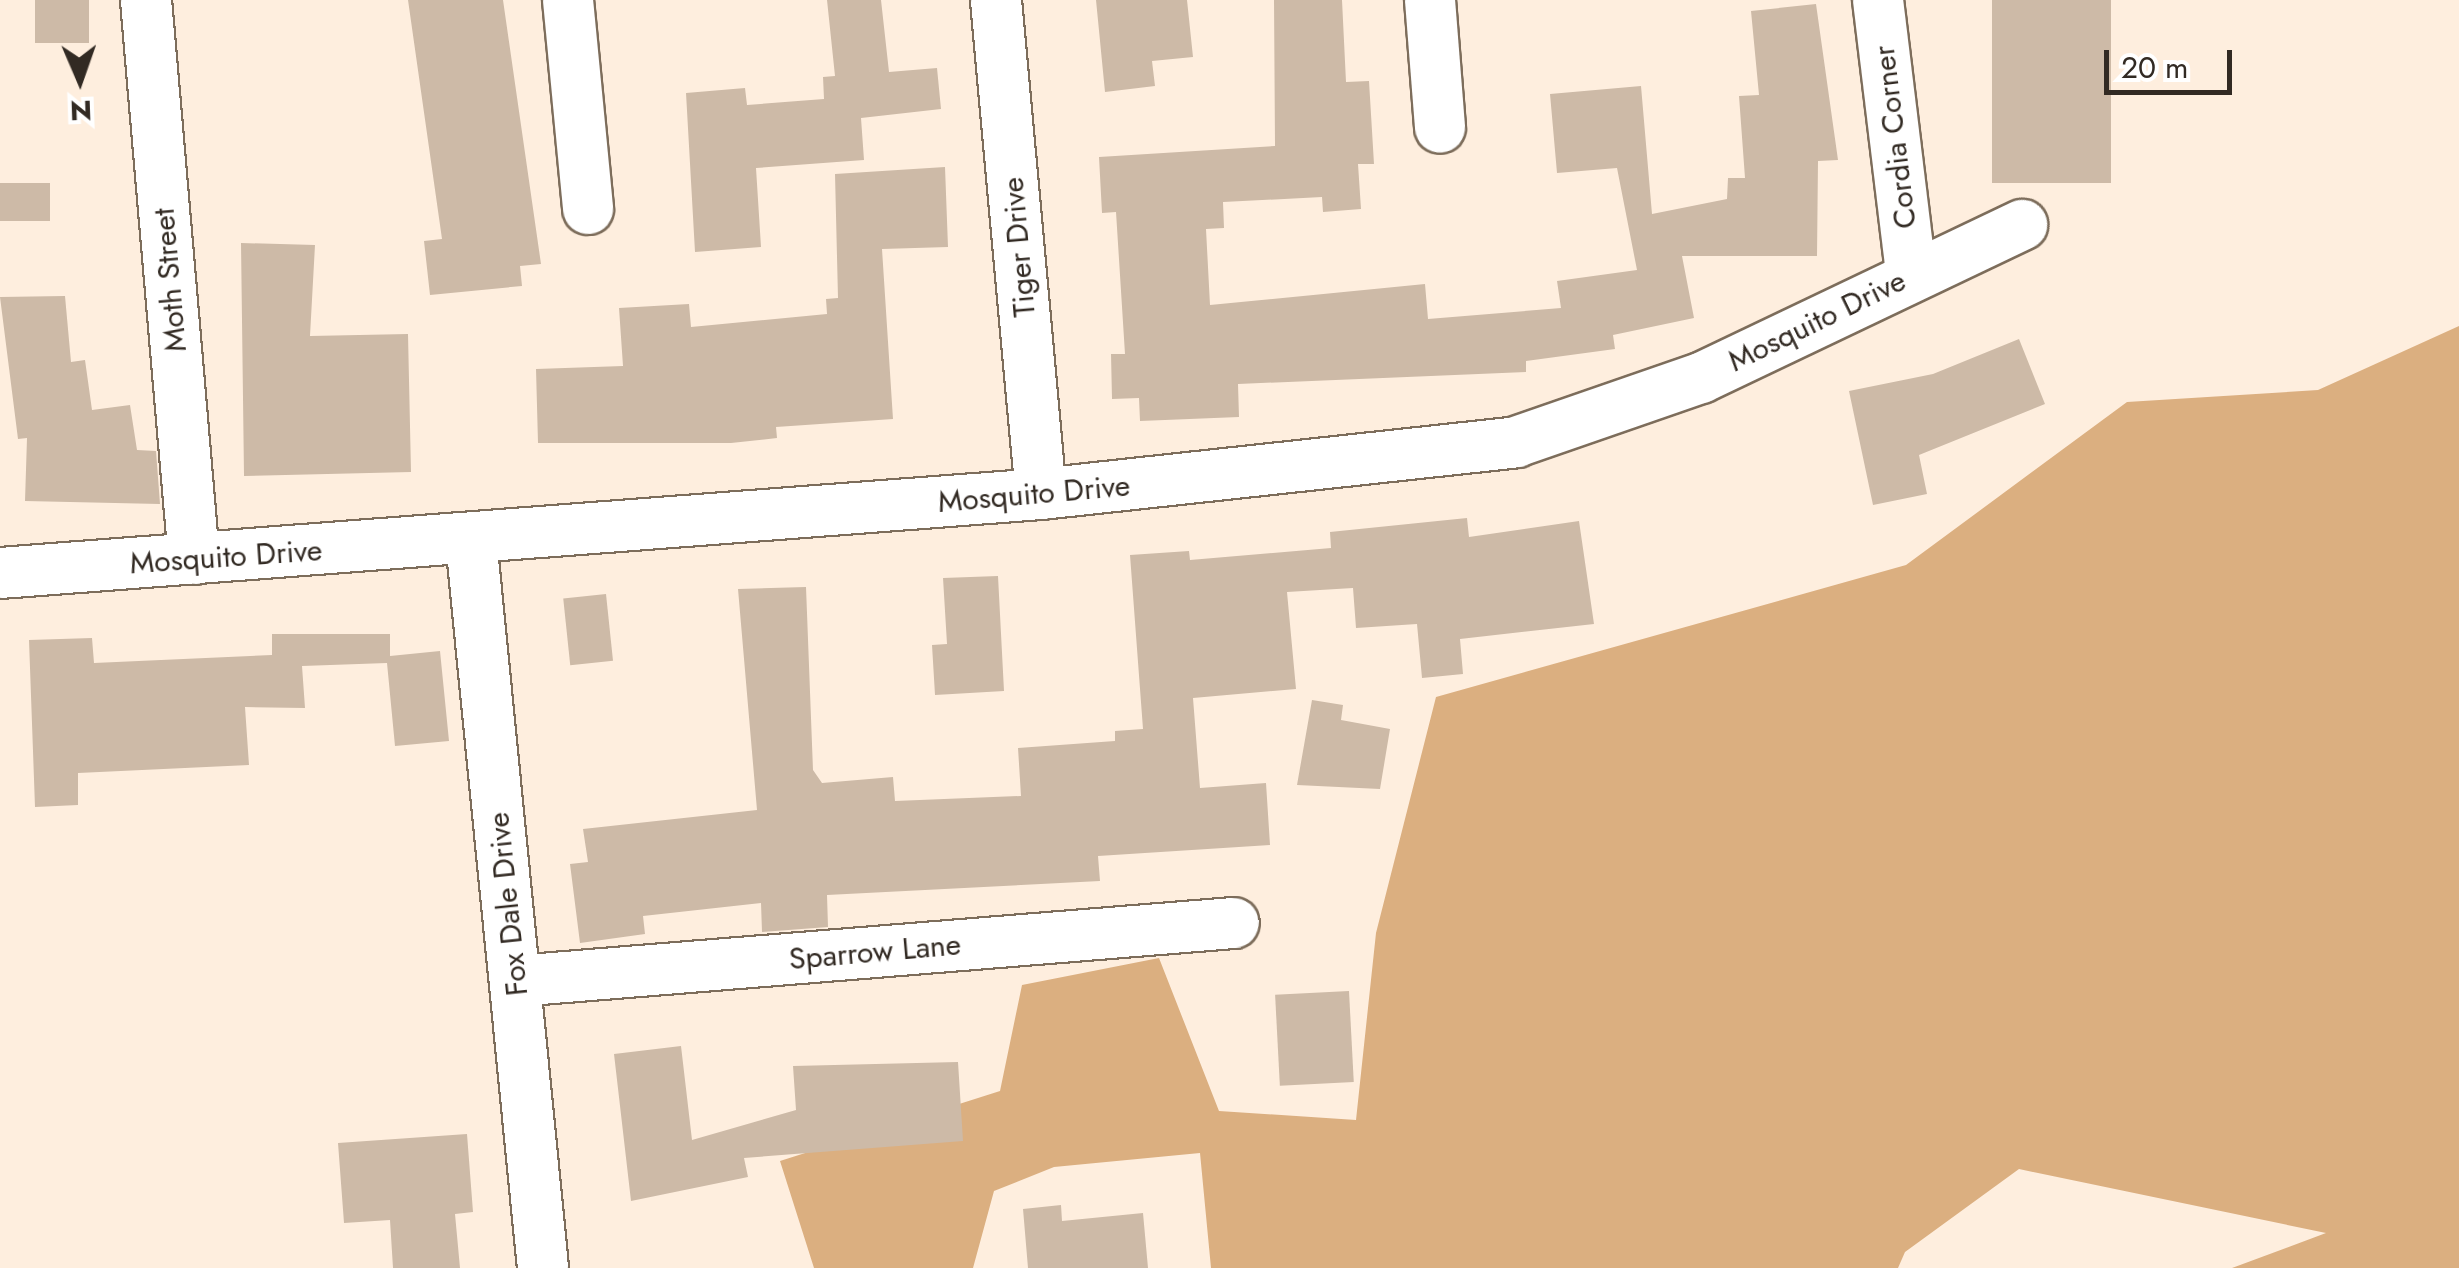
<!DOCTYPE html>
<style>
body{margin:0}
#map{position:relative;width:2459px;height:1268px;overflow:hidden;background:#feeede;font-family:Jost,sans-serif}
div>[style]{position:absolute}
[style*='--x']{left:calc(var(--x)*1px);top:calc(var(--y)*1px);width:calc(var(--w)*1px);rotate:calc(var(--a)*1deg)}
.forest>*{inset:0;background:#dbaf80}
.building>*{inset:0;background:#cdbaa7;transform-origin:0 0}
.roads{filter:drop-shadow(2px 0 #7d6d5b) drop-shadow(-2px 0 #7d6d5b) drop-shadow(0 2px #7d6d5b) drop-shadow(0 -2px #7d6d5b)}
.street>*{height:50px;margin:-25px;padding:0 25px;transform-origin:25px;border-radius:25px;background:#fff}
span{translate:-50% -50%;white-space:nowrap;text-align:center;line-height:1.15;-webkit-text-stroke:8px #fff;paint-order:stroke}
.street-label{font-size:30px;color:#322a23}
.north{position:absolute;left:30px;top:30px;width:100px;height:100px;-webkit-text-stroke:8px #fff;paint-order:stroke;rotate:178deg;font-size:28px;font-weight:700;line-height:40px;text-align:center;color:#322a23}
.north::after{content:'';display:block;margin:auto;width:35px;height:45px;background:#322a23;clip-path:polygon(50% 0,100% 100%,50% 72%,0 100%)}
.scale{position:absolute;left:2104px;top:50px;width:128px;height:45px;box-sizing:border-box;border:5px solid #322a23;border-top:0;padding-left:12px;font-size:30px;line-height:35px;white-space:nowrap;color:#322a23;-webkit-text-stroke:8px #fff;paint-order:stroke}
</style>
<div id="map">
<div class="forest">
<div style="clip-path:polygon(2459px 326px,2459px 1268px,2232px 1268px,2326px 1233px,2019px 1169px,1905px 1252px,1898px 1268px,1211px 1268px,1200px 1153px,1054px 1167px,994px 1191px,973px 1268px,814px 1268px,780px 1161px,1000px 1091px,1022px 985px,1159px 958px,1219px 1111px,1356px 1120px,1376px 933px,1436px 697px,1906px 565px,2127px 402px,2318px 390px)"></div>
</div>
<div class="building">
<div style="left:35px;top:0;width:54px;height:43px"></div>
<div style="clip-path:polygon(408px 0,503px 0,541px 264px,520px 266px,522px 286px,430px 295px,424px 241px,442px 239px)"></div>
<div style="clip-path:polygon(827px 0,881px 0,889px 72px,937px 68px,941px 109px,861px 118px,864px 160px,756px 168px,761px 247px,695px 252px,686px 93px,745px 88px,747px 105px,824px 99px,823px 77px,835px 76px)"></div>
<div style="clip-path:polygon(1096px 0,1187px 0,1193px 57px,1152px 61px,1155px 86px,1105px 92px)"></div>
<div style="clip-path:polygon(1274px 0,1342px 0,1346px 82px,1369px 81px,1374px 164px,1358px 164px,1361px 209px,1323px 212px,1322px 197px,1223px 202px,1224px 228px,1206px 229px,1210px 305px,1425px 284px,1428px 319px,1561px 308px,1557px 281px,1637px 270px,1617px 168px,1557px 173px,1550px 94px,1641px 86px,1652px 214px,1727px 199px,1728px 178px,1745px 178px,1739px 96px,1759px 95px,1751px 11px,1816px 4px,1838px 160px,1818px 161px,1817px 256px,1682px 256px,1694px 318px,1613px 335px,1615px 349px,1526px 361px,1526px 372px,1238px 384px,1239px 417px,1140px 421px,1139px 398px,1112px 399px,1111px 354px,1125px 354px,1116px 212px,1102px 213px,1099px 157px,1275px 146px)"></div>
<div style="left:1992px;top:0;width:119px;height:183px"></div>
<div style="clip-path:polygon(945px 167px,948px 247px,882px 249px,893px 419px,776px 427px,777px 438px,731px 443px,538px 443px,536px 369px,623px 366px,619px 308px,689px 304px,691px 327px,827px 314px,826px 299px,838px 298px,835px 174px)"></div>
<div style="left:50px;top:183px;width:38px;height:50px;rotate:90deg"></div>
<div style="clip-path:polygon(241px 243px,315px 245px,310px 336px,408px 334px,411px 472px,244px 476px)"></div>
<div style="clip-path:polygon(65px 296px,71px 362px,85px 360px,92px 410px,130px 405px,137px 450px,156px 451px,160px 504px,25px 501px,27px 438px,18px 439px,0 297px)"></div>
<div style="clip-path:polygon(2019px 339px,2045px 404px,1919px 455px,1927px 494px,1873px 505px,1849px 391px,1933px 374px)"></div>
<div style="clip-path:polygon(1467px 518px,1469px 537px,1579px 521px,1594px 624px,1460px 639px,1463px 674px,1422px 678px,1417px 624px,1356px 628px,1353px 588px,1287px 592px,1296px 689px,1193px 698px,1200px 788px,1266px 783px,1270px 845px,1098px 856px,1100px 881px,827px 895px,828px 927px,762px 932px,761px 903px,643px 916px,645px 934px,580px 943px,570px 864px,588px 862px,583px 829px,757px 810px,738px 589px,806px 587px,813px 770px,822px 783px,893px 777px,895px 801px,1021px 796px,1018px 748px,1115px 741px,1115px 731px,1143px 729px,1130px 555px,1189px 551px,1190px 560px,1331px 548px,1330px 532px)"></div>
<div style="clip-path:polygon(998px 576px,1004px 691px,935px 695px,932px 645px,947px 644px,943px 578px)"></div>
<div style="left:606px;top:594px;width:67px;height:43px;rotate:84deg"></div>
<div style="clip-path:polygon(272px 634px,390px 634px,390px 656px,440px 651px,449px 741px,395px 746px,387px 663px,302px 666px,305px 708px,245px 707px,249px 765px,78px 773px,78px 805px,35px 807px,29px 640px,92px 638px,94px 663px,272px 655px)"></div>
<div style="clip-path:polygon(1312px 700px,1343px 705px,1341px 720px,1390px 729px,1380px 789px,1297px 785px)"></div>
<div style="left:1349px;top:991px;width:91px;height:74px;rotate:87deg"></div>
<div style="clip-path:polygon(681px 1046px,692px 1140px,796px 1110px,793px 1066px,958px 1062px,963px 1141px,744px 1158px,748px 1177px,631px 1201px,614px 1054px)"></div>
<div style="clip-path:polygon(467px 1134px,473px 1212px,455px 1214px,460px 1268px,393px 1268px,390px 1220px,344px 1223px,338px 1143px)"></div>
<div style="clip-path:polygon(1061px 1205px,1062px 1221px,1143px 1213px,1148px 1268px,1028px 1268px,1023px 1209px)"></div>
</div>
<div class="roads">
<div class="street">
<div style="--x:146;--y:0;--w:561;--a:85.09"></div>
<div style="--x:568;--y:0;--w:210;--a:84.5"></div>
<div style="--x:996;--y:0;--w:496;--a:84.8"></div>
<div style="--x:1430;--y:0;--w:128;--a:85.5"></div>
<div style="--x:1878;--y:0;--w:276;--a:83.1"></div>
<div style="--x:471;--y:540;--w:732;--a:84.35"></div>
<div style="--x:0;--y:573;--w:1044;--a:-4.34"></div>
<div style="--x:1041;--y:494;--w:478;--a:-6.2"></div>
<div style="--x:1516;--y:442;--w:196;--a:-19.1"></div>
<div style="--x:1701;--y:378;--w:356;--a:-25.5"></div>
<div style="--x:516;--y:981;--w:720;--a:-4.62"></div>
</div>
</div>
<div class="street-label">
<span style="left:1895px;top:137px;rotate:-97deg">Cordia Corner</span>
<span style="left:1019px;top:247px;rotate:-95deg">Tiger Drive</span>
<span style="left:170px;top:280px;rotate:-95deg">Moth Street</span>
<span style="left:1817px;top:321px;rotate:-26deg">Mosquito Drive</span>
<span style="left:1034px;top:494px;rotate:-5deg">Mosquito Drive</span>
<span style="left:226px;top:557px;rotate:-4deg">Mosquito Drive</span>
<span style="left:508px;top:904px;rotate:-96deg">Fox Dale Drive</span>
<span style="left:875px;top:952px;rotate:-5deg">Sparrow Lane</span>
</div>
<div class="north">N</div>
<div class="scale">20 m</div>
</div>
